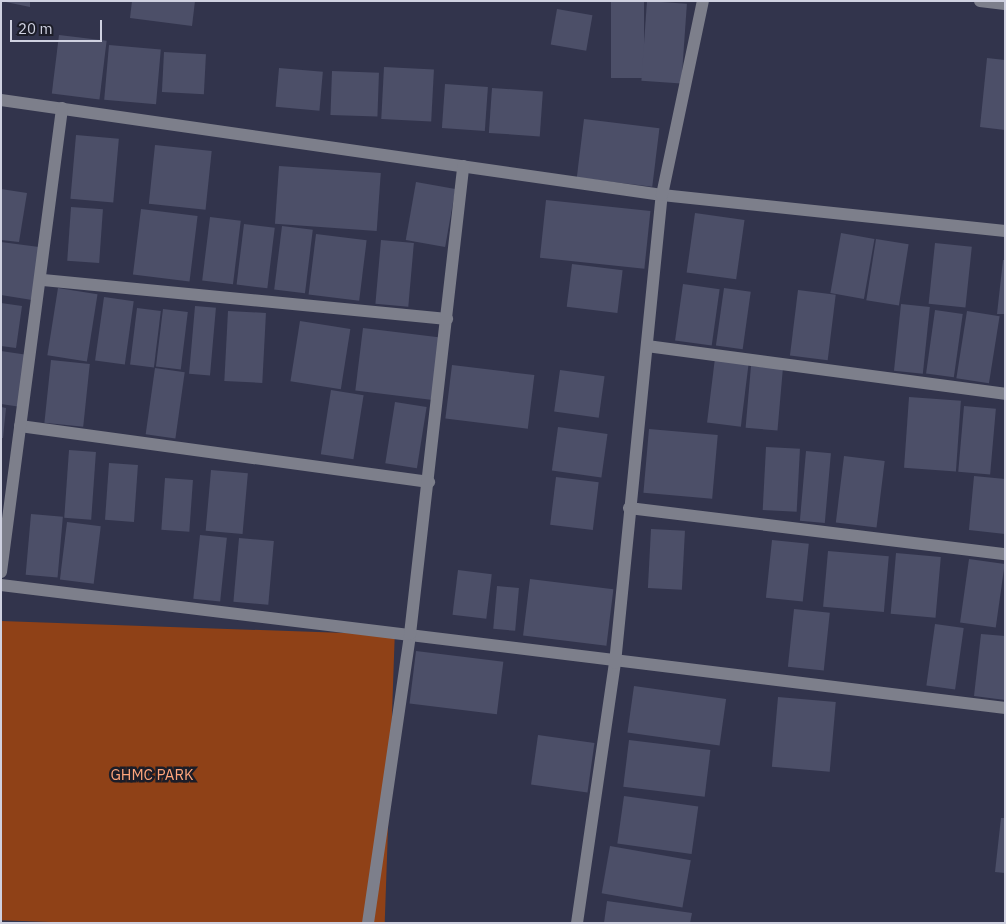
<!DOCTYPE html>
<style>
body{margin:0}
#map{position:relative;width:1006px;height:924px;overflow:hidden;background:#32344c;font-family:"IBM Plex Sans",sans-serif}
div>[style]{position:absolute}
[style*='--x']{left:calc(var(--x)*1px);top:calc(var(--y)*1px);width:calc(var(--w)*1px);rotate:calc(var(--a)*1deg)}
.green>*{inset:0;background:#8f4117;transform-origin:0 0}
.building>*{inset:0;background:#4c4f68;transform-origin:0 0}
.minor>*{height:12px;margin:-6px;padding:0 6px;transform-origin:6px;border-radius:6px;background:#7d7f8b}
span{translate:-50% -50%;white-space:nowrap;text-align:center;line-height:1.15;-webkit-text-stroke:5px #1c1d28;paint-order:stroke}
.park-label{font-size:15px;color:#fea57c}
.frame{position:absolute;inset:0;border:2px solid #cfd1e0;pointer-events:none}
.scale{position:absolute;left:10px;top:20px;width:92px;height:22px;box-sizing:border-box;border:2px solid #cfd1e0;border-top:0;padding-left:6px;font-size:15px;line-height:18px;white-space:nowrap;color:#cfd1e0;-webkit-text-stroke:4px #1c1d28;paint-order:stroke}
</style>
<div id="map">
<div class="green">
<div style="left:1px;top:621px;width:394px;height:299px;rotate:2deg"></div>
</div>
<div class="building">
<div style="clip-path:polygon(1px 1px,30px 1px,30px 7px)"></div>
<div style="clip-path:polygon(132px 1px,195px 1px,192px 26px,130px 18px)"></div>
<div style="left:611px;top:1px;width:33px;height:77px"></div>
<div style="left:647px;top:1px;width:40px;height:80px;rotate:4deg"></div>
<div style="left:557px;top:9px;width:36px;height:36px;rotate:10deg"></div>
<div style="left:59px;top:35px;width:48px;height:59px;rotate:7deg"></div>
<div style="left:109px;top:45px;width:52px;height:55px;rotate:5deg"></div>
<div style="left:164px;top:52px;width:42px;height:40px;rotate:3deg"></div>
<div style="clip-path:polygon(987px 58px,1005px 60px,1005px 130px,980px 127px)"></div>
<div style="left:384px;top:67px;width:50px;height:52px;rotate:3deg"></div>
<div style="left:279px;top:68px;width:44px;height:39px;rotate:5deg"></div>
<div style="left:332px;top:71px;width:47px;height:44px;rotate:2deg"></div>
<div style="left:445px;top:84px;width:43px;height:44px;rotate:4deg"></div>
<div style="left:492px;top:88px;width:51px;height:45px;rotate:4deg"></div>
<div style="left:584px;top:119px;width:76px;height:59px;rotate:7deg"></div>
<div style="left:76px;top:135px;width:43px;height:64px;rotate:5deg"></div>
<div style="left:155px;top:145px;width:57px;height:59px;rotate:6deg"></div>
<div style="left:279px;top:166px;width:102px;height:58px;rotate:4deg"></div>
<div style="left:416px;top:182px;width:40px;height:59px;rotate:10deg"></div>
<div style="clip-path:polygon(1px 189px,27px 193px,19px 242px,1px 240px)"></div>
<div style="left:546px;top:200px;width:105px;height:58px;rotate:6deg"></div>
<div style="left:71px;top:207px;width:32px;height:54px;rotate:4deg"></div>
<div style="left:141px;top:209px;width:57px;height:66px;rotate:7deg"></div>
<div style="left:695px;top:213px;width:50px;height:60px;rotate:8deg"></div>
<div style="left:210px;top:217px;width:31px;height:64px;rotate:7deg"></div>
<div style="left:244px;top:224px;width:31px;height:61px;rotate:7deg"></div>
<div style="left:282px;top:226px;width:31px;height:64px;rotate:7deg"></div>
<div style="left:841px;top:233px;width:34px;height:61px;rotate:10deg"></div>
<div style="left:316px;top:234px;width:51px;height:61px;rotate:7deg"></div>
<div style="left:876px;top:239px;width:33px;height:62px;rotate:9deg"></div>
<div style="left:381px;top:240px;width:33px;height:64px;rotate:5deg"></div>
<div style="clip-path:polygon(1px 242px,39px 247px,32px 300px,1px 295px)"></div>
<div style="left:935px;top:243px;width:37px;height:61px;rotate:6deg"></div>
<div style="clip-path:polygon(1003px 260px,1005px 260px,1005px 314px,997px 314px)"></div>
<div style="left:572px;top:264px;width:51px;height:43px;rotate:7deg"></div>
<div style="left:683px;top:284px;width:37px;height:57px;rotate:8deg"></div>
<div style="left:58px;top:288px;width:40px;height:68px;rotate:9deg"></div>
<div style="left:724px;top:288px;width:27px;height:58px;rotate:8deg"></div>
<div style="left:798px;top:290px;width:38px;height:66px;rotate:7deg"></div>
<div style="left:104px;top:297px;width:30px;height:64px;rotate:8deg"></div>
<div style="clip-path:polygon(1px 303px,22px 306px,16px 348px,1px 346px)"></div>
<div style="left:901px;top:304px;width:29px;height:67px;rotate:6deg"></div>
<div style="left:195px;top:306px;width:21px;height:68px;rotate:5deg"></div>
<div style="left:137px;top:308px;width:24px;height:57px;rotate:7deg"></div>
<div style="left:163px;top:309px;width:25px;height:58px;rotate:7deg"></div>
<div style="left:935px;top:310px;width:28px;height:64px;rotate:8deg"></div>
<div style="left:228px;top:311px;width:38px;height:70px;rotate:3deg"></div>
<div style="left:967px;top:311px;width:33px;height:68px;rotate:9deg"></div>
<div style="left:300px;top:321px;width:51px;height:61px;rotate:9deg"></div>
<div style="left:363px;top:328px;width:78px;height:63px;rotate:7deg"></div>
<div style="clip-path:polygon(1px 351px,28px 355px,21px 407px,1px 404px)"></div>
<div style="left:715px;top:358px;width:34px;height:65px;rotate:7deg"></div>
<div style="left:51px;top:360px;width:39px;height:63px;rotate:6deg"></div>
<div style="left:452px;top:365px;width:83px;height:54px;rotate:7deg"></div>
<div style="left:751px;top:366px;width:32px;height:62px;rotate:5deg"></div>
<div style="left:155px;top:368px;width:30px;height:67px;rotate:8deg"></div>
<div style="left:560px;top:370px;width:45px;height:42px;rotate:8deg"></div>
<div style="left:331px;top:390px;width:33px;height:65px;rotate:9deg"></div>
<div style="left:909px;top:397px;width:52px;height:71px;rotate:4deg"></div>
<div style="left:395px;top:402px;width:32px;height:62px;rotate:9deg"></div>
<div style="left:964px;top:406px;width:32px;height:66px;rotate:5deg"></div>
<div style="clip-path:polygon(1px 407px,6px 408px,3px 438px,1px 438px)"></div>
<div style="left:558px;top:427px;width:50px;height:44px;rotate:8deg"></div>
<div style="left:649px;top:429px;width:69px;height:64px;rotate:5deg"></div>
<div style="left:766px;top:447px;width:34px;height:63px;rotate:3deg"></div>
<div style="left:69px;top:450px;width:27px;height:68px;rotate:4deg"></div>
<div style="left:806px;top:451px;width:25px;height:70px;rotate:5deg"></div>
<div style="left:844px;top:456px;width:41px;height:67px;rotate:7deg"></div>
<div style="left:109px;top:463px;width:29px;height:57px;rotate:4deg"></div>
<div style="left:211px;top:470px;width:37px;height:61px;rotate:5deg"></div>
<div style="clip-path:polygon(974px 476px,1005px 479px,1005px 534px,969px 530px)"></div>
<div style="left:556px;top:477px;width:43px;height:48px;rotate:7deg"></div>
<div style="left:165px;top:478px;width:28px;height:52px;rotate:4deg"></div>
<div style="left:31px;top:514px;width:32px;height:61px;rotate:5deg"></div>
<div style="left:67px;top:522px;width:34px;height:58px;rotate:7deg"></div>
<div style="left:651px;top:529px;width:34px;height:59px;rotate:3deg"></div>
<div style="left:200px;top:535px;width:27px;height:64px;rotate:6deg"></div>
<div style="left:239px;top:538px;width:35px;height:64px;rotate:5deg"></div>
<div style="left:772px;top:540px;width:37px;height:58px;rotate:6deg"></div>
<div style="left:828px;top:551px;width:61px;height:56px;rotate:5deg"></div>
<div style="left:896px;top:553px;width:45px;height:61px;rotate:5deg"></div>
<div style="left:969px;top:559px;width:36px;height:64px;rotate:8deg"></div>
<div style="left:458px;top:570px;width:34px;height:45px;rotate:7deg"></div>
<div style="left:530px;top:579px;width:84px;height:57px;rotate:7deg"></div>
<div style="left:497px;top:586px;width:22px;height:43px;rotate:5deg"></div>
<div style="left:794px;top:609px;width:36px;height:58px;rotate:6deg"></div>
<div style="left:935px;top:624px;width:29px;height:62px;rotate:8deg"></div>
<div style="clip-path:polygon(981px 634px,1005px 636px,1005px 700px,974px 696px)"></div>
<div style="left:416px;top:651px;width:88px;height:53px;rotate:7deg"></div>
<div style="left:634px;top:686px;width:93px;height:47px;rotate:8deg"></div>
<div style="left:778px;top:697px;width:58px;height:70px;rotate:5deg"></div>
<div style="left:538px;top:735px;width:57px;height:50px;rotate:8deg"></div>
<div style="left:629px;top:740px;width:82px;height:47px;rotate:7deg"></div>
<div style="left:624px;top:796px;width:75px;height:48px;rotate:8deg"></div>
<div style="clip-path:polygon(1001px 818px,1005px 818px,1005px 873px,995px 872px)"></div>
<div style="left:610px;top:846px;width:82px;height:48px;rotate:10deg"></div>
<div style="clip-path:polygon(607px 901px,692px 913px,690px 923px,604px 923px)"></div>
</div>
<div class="minor">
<div style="--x:980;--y:1;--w:25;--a:7"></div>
<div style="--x:1;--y:100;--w:668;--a:8.18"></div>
<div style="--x:662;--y:195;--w:345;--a:6"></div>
<div style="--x:43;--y:280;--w:406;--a:5.5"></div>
<div style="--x:647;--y:346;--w:361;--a:7.6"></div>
<div style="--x:20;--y:426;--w:413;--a:7.8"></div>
<div style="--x:629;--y:508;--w:379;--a:7"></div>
<div style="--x:1;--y:572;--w:468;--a:-82.5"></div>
<div style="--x:1;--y:585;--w:1012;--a:6.98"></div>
<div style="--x:368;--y:923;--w:292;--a:-81.7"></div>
<div style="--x:410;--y:634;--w:471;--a:-83.5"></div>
<div style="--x:577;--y:923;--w:263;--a:-81.7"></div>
<div style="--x:615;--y:663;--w:470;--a:-84.3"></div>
<div style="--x:662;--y:195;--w:198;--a:-78.1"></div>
</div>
<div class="park-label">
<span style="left:152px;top:775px">GHMC PARK</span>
</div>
<div class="frame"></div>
<div class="scale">20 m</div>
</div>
